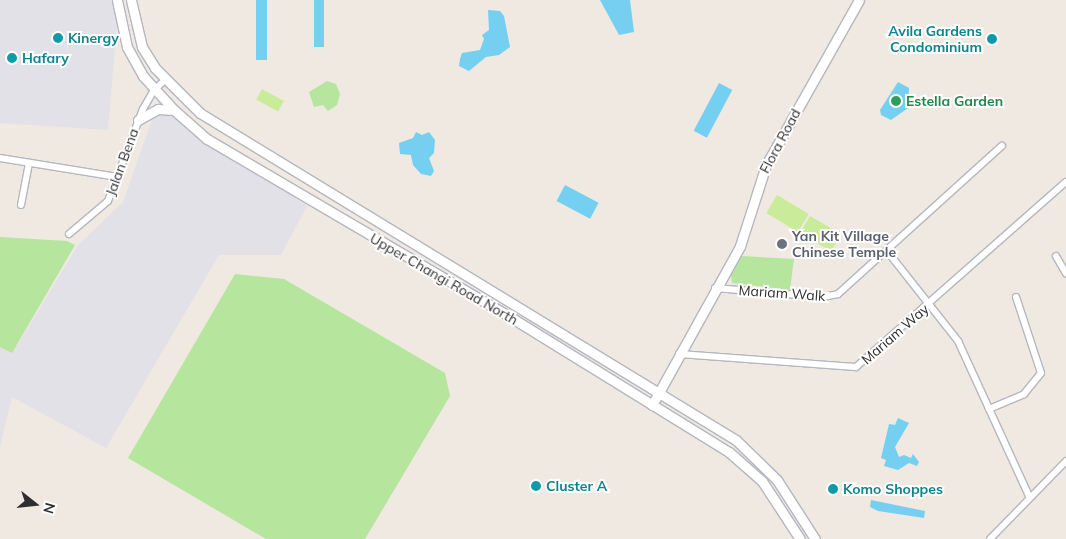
<!DOCTYPE html>
<style>
body{margin:0}
#map{position:relative;width:1066px;height:539px;overflow:hidden;background:#efe9e1;font-family:Mulish,sans-serif}
div>[style]{position:absolute}
[style*='--x']{left:calc(var(--x)*1px);top:calc(var(--y)*1px);width:calc(var(--w)*1px);rotate:calc(var(--a)*1deg)}
.industrial>*{inset:0;background:#e3e1e8}
.green>*{inset:0;background:#b6e59e}
.pitch>*{inset:0;background:#c9ec9a;transform-origin:0 0}
.water>*{inset:0;background:#75cff0;transform-origin:0 0}
.roads{filter:drop-shadow(1px 0 #b4b7c1) drop-shadow(-1px 0 #b4b7c1) drop-shadow(0 1px #b4b7c1) drop-shadow(0 -1px #b4b7c1)}
.minor>*{height:6px;margin:-3px;padding:0 3px;transform-origin:3px;border-radius:3px;background:#fff}
.tertiary>*{height:9px;margin:-4.5px;padding:0 4.5px;transform-origin:4.5px;border-radius:4.5px;background:#fff}
.dots>*{width:14px;height:14px;translate:-50% -50%;box-sizing:border-box;border:2px solid #fff;border-radius:50%}
span{translate:-50% -50%;white-space:nowrap;text-align:center;line-height:1.15;-webkit-text-stroke:4px #fff;paint-order:stroke}
.culture-label{font-size:14px;color:#0d838f;font-weight:700}
.right{translate:-100% -50%;text-align:right}
.left{translate:0 -50%;text-align:left}
.leisure-label{font-size:14px;color:#27864d;font-weight:700}
.street-label{font-size:14px;color:#2e2e2e}
.worship-label{font-size:14px;color:#5b616d;font-weight:700}
.north{position:absolute;left:10px;top:479px;width:50px;height:50px;-webkit-text-stroke:4px #fff;paint-order:stroke;rotate:106deg;font-size:14px;font-weight:700;line-height:20px;text-align:center;color:#2e2e2e}
.north::after{content:'';display:block;margin:auto;width:18px;height:22px;background:#2e2e2e;clip-path:polygon(50% 0,100% 100%,50% 72%,0 100%)}
</style>
<div id="map">
<div class="industrial">
<div style="clip-path:polygon(0 0,119px 0,108px 130px,0 123px)"></div>
<div style="clip-path:polygon(157px 105px,307px 206px,281px 255px,219px 255px,106px 448px,12px 397px,0 447px,0 339px,17px 346px,78px 245px,123px 202px)"></div>
</div>
<div class="green">
<div style="clip-path:polygon(327px 81px,336px 84px,340px 94px,337px 105px,328px 111px,323px 105px,314px 107px,309px 92px)"></div>
<div style="clip-path:polygon(0 237px,67px 241px,75px 245px,12px 353px,0 347px)"></div>
<div style="clip-path:polygon(742px 256px,794px 259px,790px 290px,732px 283px,731px 275px)"></div>
<div style="clip-path:polygon(235px 274px,284px 279px,445px 373px,450px 396px,365px 539px,266px 539px,128px 458px)"></div>
</div>
<div class="pitch">
<div style="left:262px;top:89px;width:25px;height:12px;rotate:29deg"></div>
<div style="left:777px;top:195px;width:37px;height:21px;rotate:31deg"></div>
<div style="left:810px;top:216px;width:36px;height:20px;rotate:30deg"></div>
</div>
<div class="water">
<div style="left:256px;top:0;width:11px;height:60px"></div>
<div style="left:314px;top:0;width:10px;height:47px"></div>
<div style="clip-path:polygon(600px 0,630px 0,634px 32px,619px 35px)"></div>
<div style="clip-path:polygon(488px 10px,500px 11px,504px 16px,510px 47px,499px 55px,486px 57px,469px 71px,459px 66px,460px 59px,462px 53px,480px 50px,484px 39px,482px 35px,489px 30px)"></div>
<div style="clip-path:polygon(898px 82px,909px 88px,908px 108px,891px 120px,881px 115px,880px 110px)"></div>
<div style="left:719px;top:83px;width:15px;height:54px;rotate:28deg"></div>
<div style="clip-path:polygon(416px 132px,422px 135px,429px 132px,435px 140px,434px 153px,429px 158px,434px 171px,431px 176px,421px 174px,413px 165px,411px 155px,400px 154px,399px 143px,413px 138px)"></div>
<div style="left:565px;top:185px;width:38px;height:18px;rotate:28deg"></div>
<div style="clip-path:polygon(898px 418px,909px 423px,895px 447px,899px 457px,904px 455px,911px 458px,913px 454px,919px 462px,917px 466px,909px 463px,898px 470px,884px 466px,886px 460px,881px 458px,889px 424px,895px 425px)"></div>
<div style="clip-path:polygon(871px 500px,925px 511px,924px 518px,878px 511px,870px 507px)"></div>
</div>
<div class="roads">
<div class="minor">
<div style="--x:0;--y:158;--w:119;--a:9.2"></div>
<div style="--x:21;--y:205;--w:43;--a:-79.2"></div>
<div style="--x:69;--y:234;--w:51;--a:-40.2"></div>
<div style="--x:108;--y:201;--w:98;--a:-69.2"></div>
<div style="--x:143;--y:109;--w:22;--a:-60"></div>
<div style="--x:154;--y:90;--w:13;--a:-42"></div>
<div style="--x:887;--y:251;--w:115;--a:51.7"></div>
<div style="--x:958;--y:341;--w:170;--a:65.4"></div>
<div style="--x:1056;--y:256;--w:20;--a:60"></div>
<div style="--x:715;--y:288;--w:108;--a:4.8"></div>
<div style="--x:823;--y:297;--w:15;--a:-11"></div>
<div style="--x:838;--y:294;--w:221;--a:-42.1"></div>
<div style="--x:679;--y:354;--w:177;--a:4.2"></div>
<div style="--x:856;--y:367;--w:280;--a:-41.4"></div>
<div style="--x:989;--y:409;--w:38;--a:-23"></div>
<div style="--x:1024;--y:394;--w:27;--a:-51"></div>
<div style="--x:1041;--y:373;--w:80;--a:-108.2"></div>
<div style="--x:990;--y:539;--w:109;--a:-45.7"></div>
</div>
<div class="tertiary">
<div style="--x:117;--y:0;--w:48;--a:78"></div>
<div style="--x:127;--y:47;--w:33;--a:61"></div>
<div style="--x:143;--y:76;--w:46;--a:47.6"></div>
<div style="--x:174;--y:110;--w:44;--a:41.3"></div>
<div style="--x:207;--y:139;--w:348;--a:30.4"></div>
<div style="--x:507;--y:315;--w:261;--a:31.7"></div>
<div style="--x:729;--y:452;--w:44;--a:41.3"></div>
<div style="--x:762;--y:481;--w:69;--a:56.8"></div>
<div style="--x:131;--y:0;--w:48;--a:76.8"></div>
<div style="--x:142;--y:47;--w:25;--a:58"></div>
<div style="--x:155;--y:68;--w:64;--a:45"></div>
<div style="--x:200;--y:113;--w:628;--a:31.39"></div>
<div style="--x:736;--y:440;--w:57;--a:44.3"></div>
<div style="--x:777;--y:480;--w:70;--a:57.2"></div>
<div style="--x:138;--y:120;--w:23;--a:-29"></div>
<div style="--x:158;--y:109;--w:16;--a:4"></div>
<div style="--x:652;--y:405;--w:182;--a:-61"></div>
<div style="--x:740;--y:246;--w:85;--a:-72.2"></div>
<div style="--x:766;--y:165;--w:189;--a:-60.6"></div>
</div>
</div>
<div class="dots">
<div style="left:58px;top:38px;background:#0f9aa8"></div>
<div style="left:992px;top:39px;background:#0f9aa8"></div>
<div style="left:12px;top:58px;background:#0f9aa8"></div>
<div style="left:896px;top:101px;background:#2e9e5b"></div>
<div style="left:782px;top:244px;background:#6b7280"></div>
<div style="left:536px;top:486px;background:#0f9aa8"></div>
<div style="left:833px;top:489px;background:#0f9aa8"></div>
</div>
<div class="culture-label">
<span class="right" style="left:982px;top:39px">Avila Gardens<br>Condominium</span>
<span class="left" style="left:68px;top:38px">Kinergy</span>
<span class="left" style="left:22px;top:58px">Hafary</span>
<span class="left" style="left:546px;top:486px">Cluster A</span>
<span class="left" style="left:843px;top:489px">Komo Shoppes</span>
</div>
<div class="leisure-label">
<span class="left" style="left:906px;top:101px">Estella Garden</span>
</div>
<div class="street-label">
<span style="left:780px;top:141px;rotate:-62deg">Flora Road</span>
<span style="left:122px;top:162px;rotate:-70deg">Jalan Bena</span>
<span style="left:444px;top:279px;rotate:30deg">Upper Changi Road North</span>
<span style="left:782px;top:293px;rotate:4deg">Mariam Walk</span>
<span style="left:895px;top:334px;rotate:-41deg">Mariam Way</span>
</div>
<div class="worship-label">
<span class="left" style="left:792px;top:244px">Yan Kit Village<br>Chinese Temple</span>
</div>
<div class="north">N</div>
</div>
